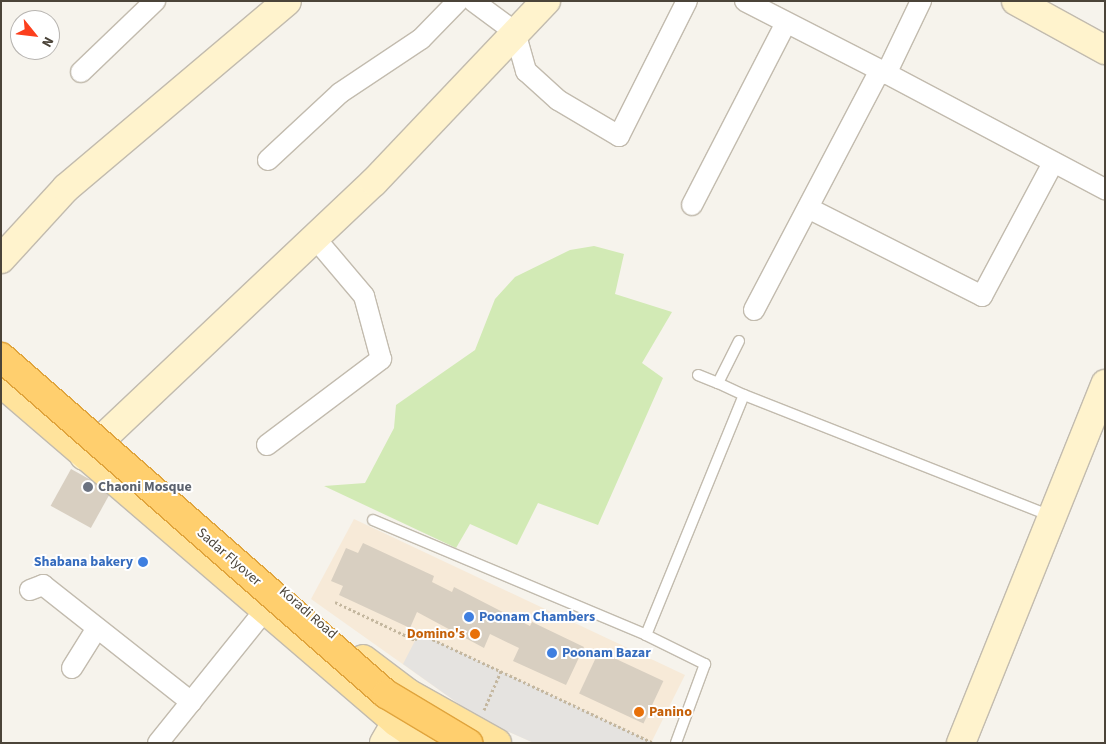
<!DOCTYPE html>
<style>
body{margin:0}
#map{position:relative;width:1106px;height:744px;overflow:hidden;background:#f6f3ec;font-family:"Source Sans 3",sans-serif}
div>[style]{position:absolute}
[style*='--x']{left:calc(var(--x)*1px);top:calc(var(--y)*1px);width:calc(var(--w)*1px);rotate:calc(var(--a)*1deg)}
.commercial>*{inset:0;background:#f7ead8}
.green>*{inset:0;background:#d2eab5}
.parking>*{inset:0;background:#e5e3e0}
.building>*{inset:0;background:#d8cfc1;transform-origin:0 0}
.path>*{height:3px;margin-top:-1.5px;transform-origin:0;background:repeating-linear-gradient(90deg,#c4b79f 0 2.5px,transparent 0 5px)}
.roads{filter:drop-shadow(1px 0 #c2bbae) drop-shadow(-1px 0 #c2bbae) drop-shadow(0 1px #c2bbae) drop-shadow(0 -1px #c2bbae)}
.lane>*{height:10px;margin:-5px;padding:0 5px;transform-origin:5px;border-radius:5px;background:#fff}
.street>*{height:20px;margin:-10px;padding:0 10px;transform-origin:10px;border-radius:10px;background:#fff}
.secondary>*{height:28px;margin:-14px;padding:0 14px;transform-origin:14px;border-radius:14px;background:#fff3cd}
.primary>*{height:28px;margin:-14px;padding:0 14px;transform-origin:14px;border-radius:14px;background:#ffe39c}
.bridges{filter:drop-shadow(1px 0 #e0a43c) drop-shadow(-1px 0 #e0a43c) drop-shadow(0 1px #e0a43c) drop-shadow(0 -1px #e0a43c)}
.highway-bridge>*{height:28px;margin:-14px;padding:0 14px;transform-origin:14px;border-radius:14px;background:#ffcf6e}
.dots>*{width:14px;height:14px;translate:-50% -50%;box-sizing:border-box;border:2px solid #fff;border-radius:50%}
span{translate:-50% -50%;white-space:nowrap;text-align:center;line-height:1.15;-webkit-text-stroke:4px #fff;paint-order:stroke}
.worship-label{font-size:14px;color:#5b616d;font-weight:700}
.left{translate:0 -50%;text-align:left}
.street-label{font-size:14px;color:#4b4439}
.shop-label{font-size:14px;color:#366cbe;font-weight:700}
.right{translate:-100% -50%;text-align:right}
.food-label{font-size:14px;color:#c56008;font-weight:700}
.frame{position:absolute;inset:0;border:2px solid #4b4439;pointer-events:none}
.north{position:absolute;left:10px;top:10px;width:50px;height:50px;box-sizing:border-box;background:#fff;border:1px solid #b7b4b0;border-radius:50%;rotate:119deg;font-size:14px;font-weight:700;line-height:20px;text-align:center;color:#4b4439}
.north::after{content:'';display:block;margin:auto;width:18px;height:22px;background:#fc3f1d;clip-path:polygon(50% 0,100% 100%,50% 72%,0 100%)}
</style>
<div id="map">
<div class="commercial">
<div style="clip-path:polygon(354px 519px,685px 675px,651px 743px,534px 743px,480px 719px,311px 599px)"></div>
</div>
<div class="green">
<div style="clip-path:polygon(594px 246px,624px 254px,615px 294px,672px 312px,642px 363px,663px 378px,598px 525px,538px 503px,517px 545px,470px 524px,456px 548px,324px 486px,365px 483px,394px 428px,396px 405px,475px 350px,495px 299px,515px 277px,570px 250px)"></div>
</div>
<div class="parking">
<div style="clip-path:polygon(419px 633px,652px 742px,534px 743px,480px 719px,403px 664px)"></div>
</div>
<div class="building">
<div style="left:71px;top:469px;width:46px;height:42px;rotate:29deg"></div>
<div style="clip-path:polygon(363px 543px,434px 576px,432px 582px,452px 592px,454px 587px,530px 626px,532px 622px,584px 647px,566px 685px,513px 661px,519px 648px,490px 634px,484px 648px,417px 612px,410px 628px,339px 595px,343px 586px,331px 581px,346px 548px,358px 553px)"></div>
<div style="left:599px;top:651px;width:71px;height:47px;rotate:25deg"></div>
</div>
<div class="path">
<div style="--x:335;--y:602;--w:89;--a:25.4"></div>
<div style="--x:415;--y:640;--w:8;--a:-60"></div>
<div style="--x:419;--y:633;--w:257;--a:25.1"></div>
<div style="--x:484;--y:710;--w:43;--a:-66.4"></div>
</div>
<div class="roads">
<div class="lane">
<div style="--x:739;--y:341;--w:47;--a:116.6"></div>
<div style="--x:718;--y:383;--w:29;--a:25"></div>
<div style="--x:698;--y:375;--w:22;--a:22"></div>
<div style="--x:373;--y:520;--w:296;--a:22.8"></div>
<div style="--x:646;--y:635;--w:259;--a:-67.8"></div>
<div style="--x:744;--y:395;--w:330;--a:21.5"></div>
<div style="--x:646;--y:635;--w:66;--a:26.2"></div>
<div style="--x:705;--y:664;--w:84;--a:110.2"></div>
</div>
<div class="street">
<div style="--x:473;--y:1;--w:52;--a:36.4"></div>
<div style="--x:515;--y:32;--w:41;--a:74.2"></div>
<div style="--x:526;--y:71;--w:43;--a:42.2"></div>
<div style="--x:558;--y:100;--w:71;--a:30.5"></div>
<div style="--x:619;--y:136;--w:151;--a:-63.3"></div>
<div style="--x:745;--y:1;--w:152;--a:27.1"></div>
<div style="--x:81;--y:72;--w:103;--a:-43.8"></div>
<div style="--x:886;--y:74;--w:81;--a:-64.4"></div>
<div style="--x:268;--y:160;--w:98;--a:-42.9"></div>
<div style="--x:340;--y:93;--w:97;--a:-33.7"></div>
<div style="--x:421;--y:39;--w:53;--a:-45.8"></div>
<div style="--x:692;--y:205;--w:205;--a:-62.7"></div>
<div style="--x:808;--y:208;--w:195;--a:26.8"></div>
<div style="--x:982;--y:296;--w:151;--a:-61.9"></div>
<div style="--x:754;--y:310;--w:271;--a:-62.3"></div>
<div style="--x:880;--y:70;--w:255;--a:27.9"></div>
<div style="--x:267;--y:445;--w:143;--a:-37"></div>
<div style="--x:381;--y:359;--w:65;--a:-105.1"></div>
<div style="--x:364;--y:296;--w:76;--a:-130.2"></div>
<div style="--x:30;--y:590;--w:14;--a:-21"></div>
<div style="--x:43;--y:585;--w:189;--a:38.3"></div>
<div style="--x:72;--y:668;--w:47;--a:-58"></div>
<div style="--x:158;--y:743;--w:171;--a:-51.2"></div>
</div>
<div class="secondary">
<div style="--x:1016;--y:1;--w:102;--a:28.8"></div>
<div style="--x:1;--y:259;--w:96;--a:-47.5"></div>
<div style="--x:66;--y:188;--w:289;--a:-40.2"></div>
<div style="--x:84;--y:456;--w:399;--a:-43.4"></div>
<div style="--x:374;--y:182;--w:250;--a:-46.5"></div>
<div style="--x:384;--y:743;--w:24;--a:-60"></div>
<div style="--x:961;--y:743;--w:387;--a:-68.1"></div>
</div>
<div class="primary">
<div style="--x:1;--y:383;--w:521;--a:40.64"></div>
<div style="--x:396;--y:722;--w:37;--a:35"></div>
<div style="--x:363;--y:659;--w:56;--a:37.1"></div>
<div style="--x:408;--y:693;--w:102;--a:29.3"></div>
</div>
</div>
<div class="bridges">
<div class="highway-bridge">
<div style="--x:1;--y:357;--w:512;--a:41.2"></div>
<div style="--x:386;--y:694;--w:96;--a:30.9"></div>
</div>
</div>
<div class="dots">
<div style="left:88px;top:487px;background:#6b7280"></div>
<div style="left:143px;top:562px;background:#3f7fe0"></div>
<div style="left:469px;top:617px;background:#3f7fe0"></div>
<div style="left:475px;top:634px;background:#e8710a"></div>
<div style="left:552px;top:653px;background:#3f7fe0"></div>
<div style="left:639px;top:712px;background:#e8710a"></div>
</div>
<div class="worship-label">
<span class="left" style="left:98px;top:487px">Chaoni Mosque</span>
</div>
<div class="street-label">
<span style="left:229px;top:557px;rotate:41deg">Sadar Flyover</span>
<span style="left:308px;top:613px;rotate:41deg">Koradi Road</span>
</div>
<div class="shop-label">
<span class="right" style="left:133px;top:562px">Shabana bakery</span>
<span class="left" style="left:479px;top:617px">Poonam Chambers</span>
<span class="left" style="left:562px;top:653px">Poonam Bazar</span>
</div>
<div class="food-label">
<span class="right" style="left:465px;top:634px">Domino's</span>
<span class="left" style="left:649px;top:712px">Panino</span>
</div>
<div class="frame"></div>
<div class="north">N</div>
</div>
